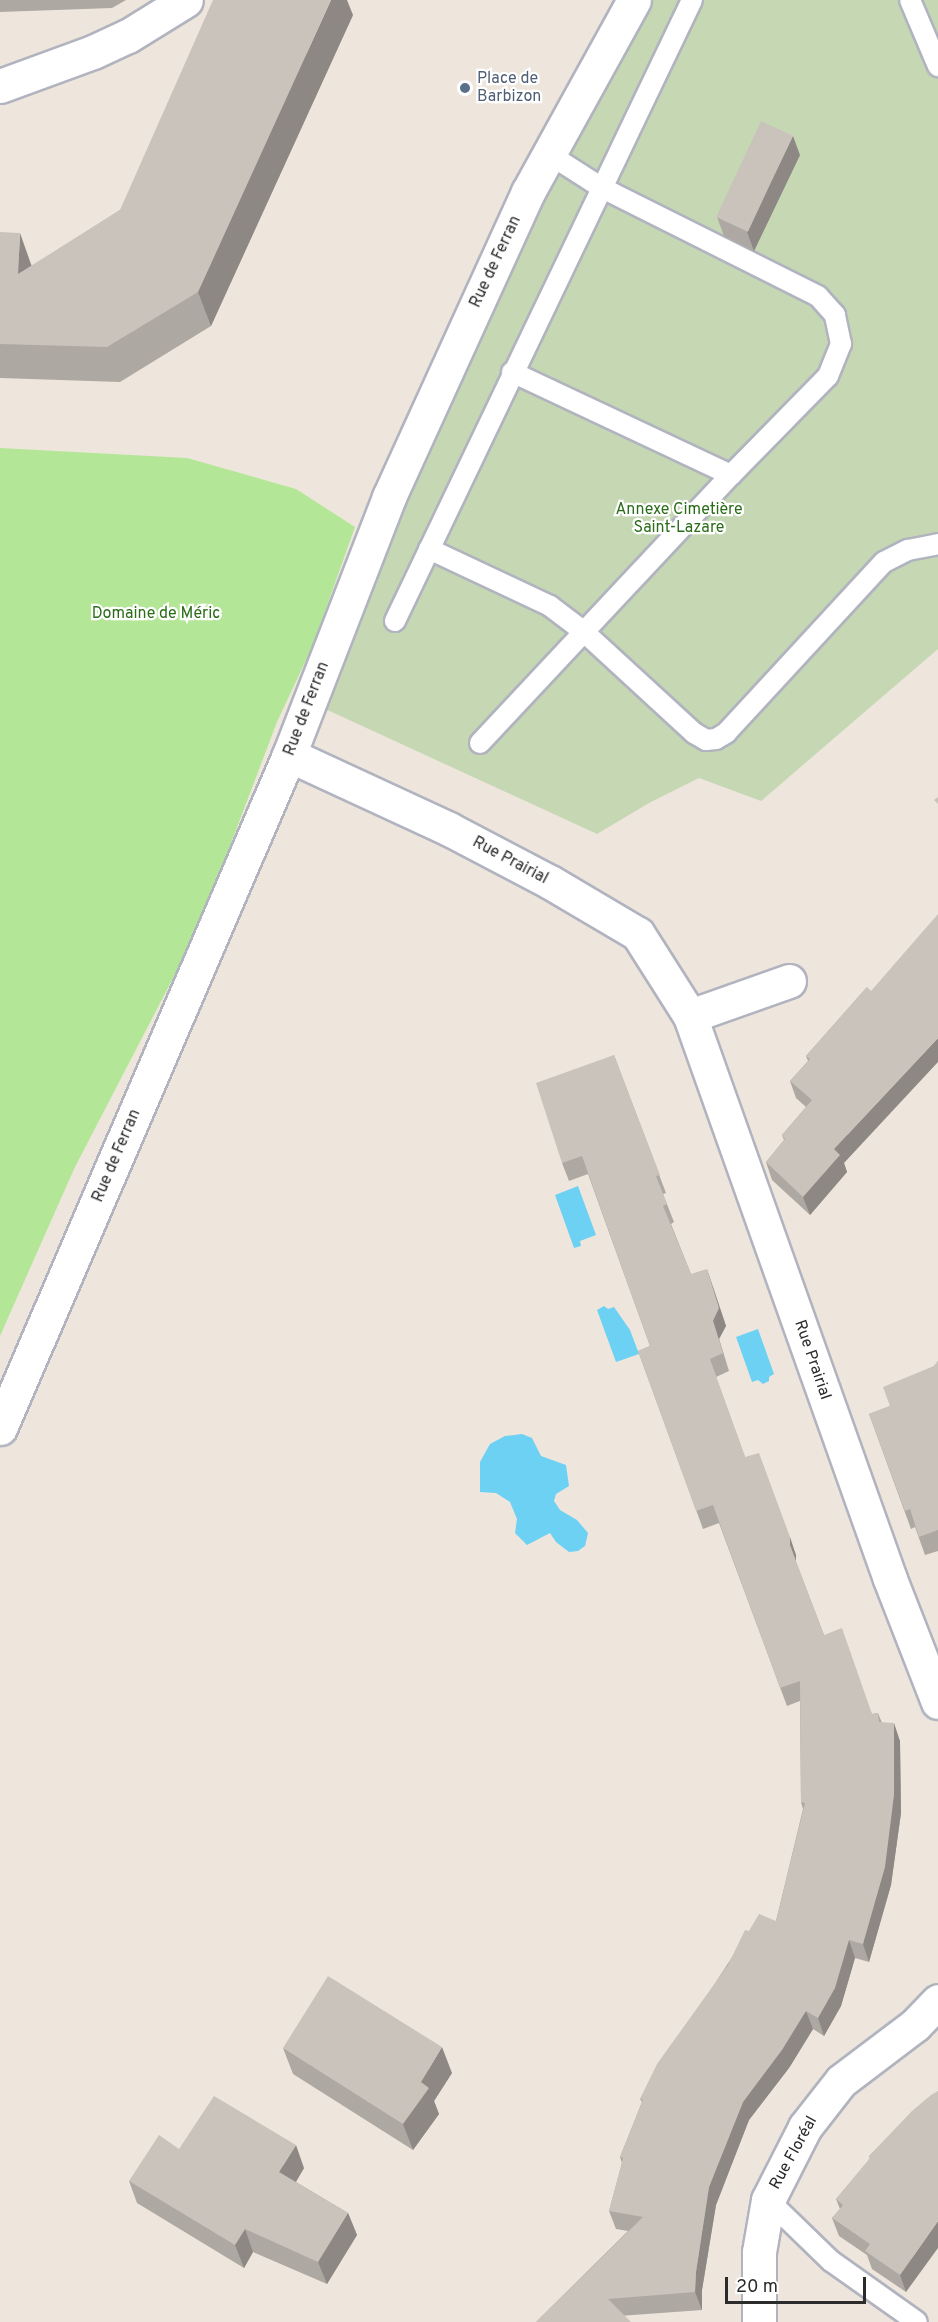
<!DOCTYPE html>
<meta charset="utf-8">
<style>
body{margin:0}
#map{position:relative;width:938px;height:2322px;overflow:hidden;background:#eee6dd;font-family:Overpass,sans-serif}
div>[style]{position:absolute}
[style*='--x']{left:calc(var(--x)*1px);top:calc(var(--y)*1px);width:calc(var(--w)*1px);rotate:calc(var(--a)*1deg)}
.green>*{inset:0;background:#b3e697}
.cemetery>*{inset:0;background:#c6d8b3}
.water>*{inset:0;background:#6cd1f3}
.roads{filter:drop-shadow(2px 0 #b1b4bf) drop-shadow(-2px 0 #b1b4bf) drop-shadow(0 2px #b1b4bf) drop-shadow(0 -2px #b1b4bf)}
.lane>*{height:20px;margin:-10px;padding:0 10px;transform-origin:10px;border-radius:10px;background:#fff}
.street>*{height:33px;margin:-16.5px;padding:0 16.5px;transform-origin:16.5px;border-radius:16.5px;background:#fff}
.wall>*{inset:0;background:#ada8a2}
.shaded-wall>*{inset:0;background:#8d8884}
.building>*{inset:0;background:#c9c3bc;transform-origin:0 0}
.dots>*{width:16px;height:16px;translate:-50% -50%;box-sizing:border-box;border:3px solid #fff;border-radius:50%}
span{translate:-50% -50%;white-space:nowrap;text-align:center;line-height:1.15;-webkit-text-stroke:4.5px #fff;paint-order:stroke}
.service-label{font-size:16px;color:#4e5e75}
.left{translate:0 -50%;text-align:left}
.street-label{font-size:16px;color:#2b2b2b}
.park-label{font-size:16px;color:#2a6c17}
.scale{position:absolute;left:725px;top:2277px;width:141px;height:27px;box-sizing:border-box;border:3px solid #2b2b2b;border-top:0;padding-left:8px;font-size:18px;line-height:21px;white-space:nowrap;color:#2b2b2b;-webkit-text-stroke:4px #fff;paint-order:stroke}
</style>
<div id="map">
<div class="green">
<div style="clip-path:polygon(0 448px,187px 458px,296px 489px,355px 527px,313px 645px,277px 722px,198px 930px,75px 1167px,0 1336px)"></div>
</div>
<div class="cemetery">
<div style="clip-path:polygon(650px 0,938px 0,938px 649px,761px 801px,699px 778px,649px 803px,597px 834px,323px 708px,466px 353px,575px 137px)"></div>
</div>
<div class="water">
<div style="clip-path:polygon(578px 1186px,596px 1235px,580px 1241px,581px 1246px,574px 1248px,555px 1195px)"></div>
<div style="clip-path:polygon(604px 1306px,608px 1309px,614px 1307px,630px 1330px,639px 1354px,616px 1362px,597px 1310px)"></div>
<div style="clip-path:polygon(758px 1329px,774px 1374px,769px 1377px,769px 1381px,763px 1384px,758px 1380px,752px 1382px,736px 1337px)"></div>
<div style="clip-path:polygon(522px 1434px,532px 1438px,541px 1456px,566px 1465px,569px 1486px,556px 1494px,554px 1501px,560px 1510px,577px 1520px,588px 1533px,585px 1546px,578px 1551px,569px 1552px,556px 1542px,550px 1533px,527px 1545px,515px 1533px,517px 1519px,510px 1502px,496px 1493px,480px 1492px,480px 1462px,490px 1444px,505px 1436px)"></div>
</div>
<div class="roads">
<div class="lane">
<div style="--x:910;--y:0;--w:72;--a:67"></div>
<div style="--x:512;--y:372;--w:242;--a:25.2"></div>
<div style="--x:429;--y:549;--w:134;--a:25.2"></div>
<div style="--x:550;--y:606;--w:41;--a:37.1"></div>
<div style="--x:583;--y:631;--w:151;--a:42.6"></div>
<div style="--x:694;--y:733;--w:14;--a:30"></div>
<div style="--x:706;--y:740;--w:10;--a:-6"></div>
<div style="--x:716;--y:739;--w:12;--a:-31"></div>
<div style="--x:726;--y:733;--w:233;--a:-47.3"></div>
<div style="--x:884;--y:562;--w:27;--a:-27"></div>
<div style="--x:908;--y:550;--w:31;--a:-11"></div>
<div style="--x:395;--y:621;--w:688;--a:-64.44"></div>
<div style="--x:480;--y:743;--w:367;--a:-46.9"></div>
<div style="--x:731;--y:475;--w:139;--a:-45.6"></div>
<div style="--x:828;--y:376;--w:35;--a:-68"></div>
<div style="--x:841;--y:344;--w:30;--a:-102"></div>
<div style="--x:835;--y:315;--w:25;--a:-132"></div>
<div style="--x:818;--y:296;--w:241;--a:-153.4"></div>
<div style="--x:602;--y:188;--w:63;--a:-147.3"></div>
<div style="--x:768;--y:2200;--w:88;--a:44.1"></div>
<div style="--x:831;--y:2261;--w:105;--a:35.3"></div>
</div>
<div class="street">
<div style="--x:0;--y:86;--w:99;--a:-20.1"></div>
<div style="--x:93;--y:52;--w:38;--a:-25"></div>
<div style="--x:128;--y:36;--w:68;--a:-31.8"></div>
<div style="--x:289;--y:755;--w:176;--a:24.8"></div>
<div style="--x:449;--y:829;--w:114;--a:27.7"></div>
<div style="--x:550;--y:882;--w:102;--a:30.6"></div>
<div style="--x:638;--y:934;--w:97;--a:57.6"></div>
<div style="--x:690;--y:1016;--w:597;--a:70.44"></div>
<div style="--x:890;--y:1579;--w:132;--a:68.7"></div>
<div style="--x:690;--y:1016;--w:105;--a:-19.5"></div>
<div style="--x:0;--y:1428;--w:732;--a:-66.76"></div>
<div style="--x:289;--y:755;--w:277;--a:-68.8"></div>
<div style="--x:389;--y:497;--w:335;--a:-65.5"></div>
<div style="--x:528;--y:192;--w:219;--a:-61.1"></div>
<div style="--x:759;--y:2322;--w:70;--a:-90"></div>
<div style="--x:759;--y:2252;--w:53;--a:-80.2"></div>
<div style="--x:768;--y:2200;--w:82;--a:-63.1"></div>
<div style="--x:805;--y:2127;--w:58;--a:-52"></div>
<div style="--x:841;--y:2081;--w:93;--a:-37.1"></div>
<div style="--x:915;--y:2025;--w:33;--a:-46"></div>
</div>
</div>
<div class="wall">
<div style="clip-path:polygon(0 0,126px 0,112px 8px,0 12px)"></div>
<div style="clip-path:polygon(353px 15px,211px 326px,120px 382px,0 378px,0 232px,32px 266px,120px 210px)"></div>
<div style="clip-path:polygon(800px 155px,754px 251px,724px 236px,717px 217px)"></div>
<div style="clip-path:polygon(867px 987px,844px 1163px,847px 1172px,810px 1215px,772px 1180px,766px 1162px,784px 1140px,782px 1135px,806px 1107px,796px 1098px,790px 1081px,808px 1061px,806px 1056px)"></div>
<div style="clip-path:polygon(614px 1055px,666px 1193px,663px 1194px,674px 1222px,671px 1224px,691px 1274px,713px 1287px,726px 1326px,719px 1339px,729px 1371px,716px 1377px,745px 1457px,796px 1555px,796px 1562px,824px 1635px,872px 1714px,878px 1713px,882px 1723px,900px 1741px,901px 1813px,891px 1885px,869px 1962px,855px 1958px,841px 2006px,824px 2036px,813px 2029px,789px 2068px,749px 2120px,716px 2205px,702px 2290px,702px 2310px,536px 2322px,628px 2231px,616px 2229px,609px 2211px,622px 2163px,620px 2157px,642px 2102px,640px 2099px,749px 1931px,776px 1921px,803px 1809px,801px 1802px,800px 1701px,787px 1706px,719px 1523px,703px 1529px,638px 1351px,650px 1346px,588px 1174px,569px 1181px,562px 1163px)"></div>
<div style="clip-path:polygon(938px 1361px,938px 1551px,925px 1555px,915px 1527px,911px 1529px,869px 1414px,890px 1406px,934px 1366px)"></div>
<div style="clip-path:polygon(283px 2048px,452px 2073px,434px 2101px,439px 2114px,413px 2150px,293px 2074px)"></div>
<div style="clip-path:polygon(938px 2091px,906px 2292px,872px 2269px,867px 2255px,839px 2236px,832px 2218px,840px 2209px,836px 2199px,870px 2159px,869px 2156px)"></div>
<div style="clip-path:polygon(179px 2149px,304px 2168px,296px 2182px,348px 2213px,357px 2235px,327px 2284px,253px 2252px,244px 2268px,137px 2203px,129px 2181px)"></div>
</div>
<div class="shaded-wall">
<div style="clip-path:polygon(331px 0,347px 0,353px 15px,211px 326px,198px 292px)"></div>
<div style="clip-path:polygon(793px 136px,800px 155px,754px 251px,747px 232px)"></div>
<div style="clip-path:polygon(20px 233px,32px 267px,18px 274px)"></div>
<div style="clip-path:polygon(938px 1038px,938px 1062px,844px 1163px,847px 1172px,810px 1215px,803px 1197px,834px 1149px)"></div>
<div style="clip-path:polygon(707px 1269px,726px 1326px,719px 1339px,729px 1371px,713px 1321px)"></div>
<div style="clip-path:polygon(790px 1537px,796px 1555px,796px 1563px,790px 1545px)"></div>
<div style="clip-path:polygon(894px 1723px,900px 1741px,901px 1813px,891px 1885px,869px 1962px,863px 1944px)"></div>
<div style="clip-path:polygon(849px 1940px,855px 1958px,841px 2006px,824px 2036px,818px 2018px)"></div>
<div style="clip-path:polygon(806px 2011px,813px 2029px,789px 2068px,749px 2120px,716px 2205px,702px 2290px,702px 2310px,695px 2292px,696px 2272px,709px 2187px,743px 2102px)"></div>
<div style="clip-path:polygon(442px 2047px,452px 2073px,434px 2101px,439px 2114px,413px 2150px,403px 2124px,421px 2082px)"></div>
<div style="clip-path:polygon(296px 2145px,304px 2168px,288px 2195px,279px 2172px)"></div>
<div style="clip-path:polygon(348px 2213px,357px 2235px,327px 2284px,318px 2262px)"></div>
<div style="clip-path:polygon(938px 2221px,938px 2248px,906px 2292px,900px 2275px)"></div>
<div style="clip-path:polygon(245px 2229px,253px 2252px,244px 2268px,235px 2245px)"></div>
</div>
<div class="building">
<div style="clip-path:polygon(213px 0,331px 0,198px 292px,107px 347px,0 344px,0 232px,20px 233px,18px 274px,120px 210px)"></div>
<div style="left:761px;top:121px;width:35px;height:106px;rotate:25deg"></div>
<div style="clip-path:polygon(938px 797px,938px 804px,934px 800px)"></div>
<div style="clip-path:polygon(938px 914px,938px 1038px,834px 1149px,840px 1155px,803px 1197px,766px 1162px,785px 1139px,782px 1135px,812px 1100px,790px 1081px,810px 1059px,806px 1056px,867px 987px,871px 991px)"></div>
<div style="clip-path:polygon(614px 1055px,660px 1175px,656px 1176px,667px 1204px,663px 1206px,691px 1274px,707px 1269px,719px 1308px,713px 1321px,723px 1353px,710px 1359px,745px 1457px,759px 1453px,790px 1537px,790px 1545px,824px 1635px,842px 1628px,872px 1714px,878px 1713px,879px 1722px,894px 1723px,894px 1795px,885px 1867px,863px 1944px,849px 1940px,835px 1988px,818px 2018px,806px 2011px,782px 2050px,743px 2102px,709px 2187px,696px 2272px,695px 2292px,608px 2299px,631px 2322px,536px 2322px,643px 2217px,609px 2211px,623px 2158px,620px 2157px,643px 2100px,640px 2099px,657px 2064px,728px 1965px,745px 1930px,749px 1931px,759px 1914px,776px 1921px,805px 1803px,801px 1802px,800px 1681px,780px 1688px,713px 1505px,696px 1511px,638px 1351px,650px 1346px,582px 1156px,562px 1163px,536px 1083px)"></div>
<div style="clip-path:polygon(938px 1361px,938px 1530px,919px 1537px,910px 1509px,905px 1511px,869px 1414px,890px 1406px,883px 1387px,934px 1366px)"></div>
<div style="clip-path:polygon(328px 1976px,442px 2047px,421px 2082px,429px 2088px,403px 2124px,283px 2048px)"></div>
<div style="clip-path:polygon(938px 2091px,938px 2221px,900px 2275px,865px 2251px,870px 2244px,832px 2218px,843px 2205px,836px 2199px,870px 2158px,869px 2156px,912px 2111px,931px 2095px)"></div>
<div style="clip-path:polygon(214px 2096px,296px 2145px,279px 2172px,348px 2213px,318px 2262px,245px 2229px,235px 2245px,129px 2181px,159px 2135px,179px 2149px)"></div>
</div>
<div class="dots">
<div style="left:465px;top:88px;background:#5c6f8a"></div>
</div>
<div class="service-label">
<span class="left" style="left:477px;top:88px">Place de<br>Barbizon</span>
</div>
<div class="street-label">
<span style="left:496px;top:262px;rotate:-65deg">Rue de Ferran</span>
<span style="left:307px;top:709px;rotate:-69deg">Rue de Ferran</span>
<span style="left:510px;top:861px;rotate:28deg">Rue Prairial</span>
<span style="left:117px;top:1156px;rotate:-67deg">Rue de Ferran</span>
<span style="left:812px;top:1360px;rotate:71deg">Rue Prairial</span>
<span style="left:794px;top:2153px;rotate:-61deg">Rue Floréal</span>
</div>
<div class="park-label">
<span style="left:679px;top:519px">Annexe Cimetière<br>Saint-Lazare</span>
<span style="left:156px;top:614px">Domaine de Méric</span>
</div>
<div class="scale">20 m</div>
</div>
